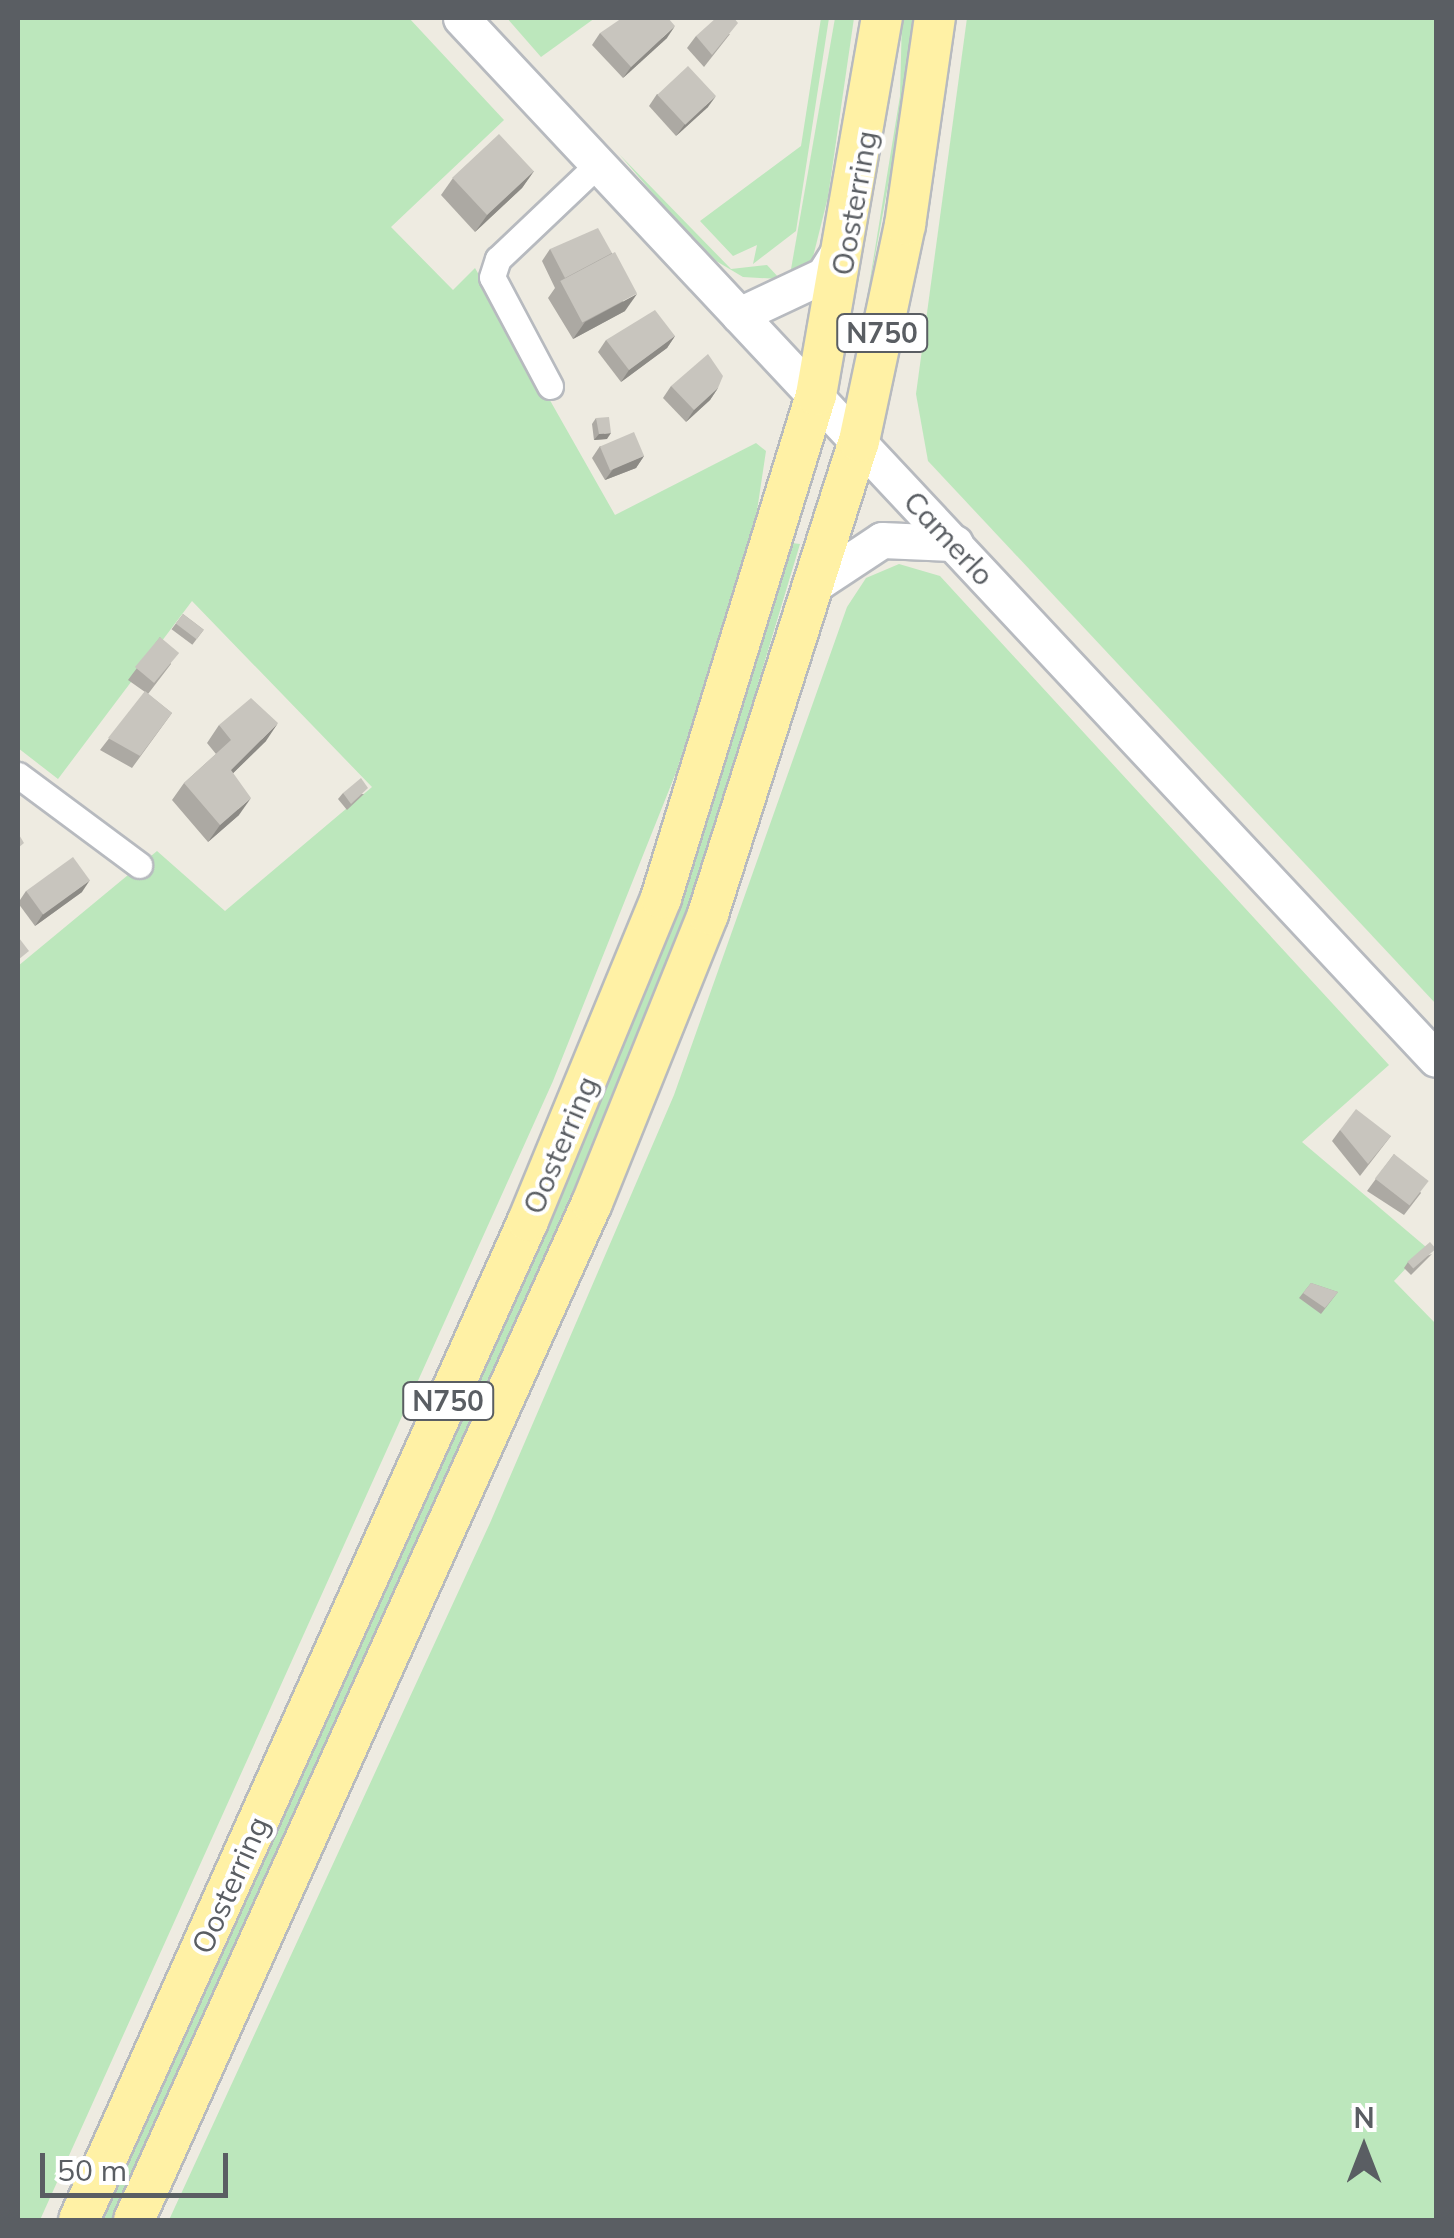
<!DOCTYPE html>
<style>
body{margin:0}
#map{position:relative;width:1454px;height:2238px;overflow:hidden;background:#eeebe1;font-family:Mulish,sans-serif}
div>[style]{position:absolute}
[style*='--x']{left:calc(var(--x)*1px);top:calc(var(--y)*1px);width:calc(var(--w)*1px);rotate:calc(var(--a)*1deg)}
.green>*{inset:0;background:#bce7bc}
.roads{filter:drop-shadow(2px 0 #b7babf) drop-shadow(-2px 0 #b7babf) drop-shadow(0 2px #b7babf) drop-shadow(0 -2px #b7babf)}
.minor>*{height:25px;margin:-12.5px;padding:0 12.5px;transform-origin:12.5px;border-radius:12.5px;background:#fff}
.secondary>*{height:35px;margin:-17.5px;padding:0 17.5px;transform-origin:17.5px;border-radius:17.5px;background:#fff}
.primary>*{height:40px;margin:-20px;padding:0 20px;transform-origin:20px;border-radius:20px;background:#fff1a5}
.wall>*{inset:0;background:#aca9a3;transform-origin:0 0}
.shaded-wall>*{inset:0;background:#8c8a85}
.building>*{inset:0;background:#c8c5be;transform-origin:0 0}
span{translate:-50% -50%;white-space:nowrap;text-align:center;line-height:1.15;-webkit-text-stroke:8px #fff;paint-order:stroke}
.shield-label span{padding:2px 8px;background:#fff;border:2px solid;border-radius:8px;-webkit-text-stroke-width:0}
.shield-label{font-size:28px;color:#5a5e63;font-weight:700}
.street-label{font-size:30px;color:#5a5e63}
.frame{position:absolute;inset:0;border:20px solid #5a5e63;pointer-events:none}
.north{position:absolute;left:1314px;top:2098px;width:100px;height:100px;-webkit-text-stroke:8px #fff;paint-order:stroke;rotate:0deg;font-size:28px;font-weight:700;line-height:40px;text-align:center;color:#5a5e63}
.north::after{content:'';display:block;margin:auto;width:35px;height:45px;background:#5a5e63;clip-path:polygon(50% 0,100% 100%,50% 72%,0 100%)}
.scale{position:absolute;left:40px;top:2153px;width:188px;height:45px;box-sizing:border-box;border:5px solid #5a5e63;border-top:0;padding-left:12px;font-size:30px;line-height:35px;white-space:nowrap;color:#5a5e63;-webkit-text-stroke:8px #fff;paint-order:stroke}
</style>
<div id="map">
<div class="green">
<div style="clip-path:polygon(18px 18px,409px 18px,504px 120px,391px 227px,453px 290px,475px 268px,615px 515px,756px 443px,766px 451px,755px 524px,677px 770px,553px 1081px,40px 2220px,18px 2220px,18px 966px,157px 851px,225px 911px,372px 787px,192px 601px,58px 779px,18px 748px)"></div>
<div style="clip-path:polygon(507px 18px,595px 18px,541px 57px)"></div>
<div style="clip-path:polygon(821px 18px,829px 18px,796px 231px,753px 264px,757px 245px,733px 256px,700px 221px,801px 146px)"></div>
<div style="clip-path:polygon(835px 18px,854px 18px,828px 197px,811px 265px,790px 275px)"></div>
<div style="clip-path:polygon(902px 18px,919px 18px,865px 310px,900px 96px)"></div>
<div style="clip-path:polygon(967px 18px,1436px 18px,1436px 1004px,928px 461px,916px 394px)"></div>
<div style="clip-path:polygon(619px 154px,731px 269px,767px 265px,780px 279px,743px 277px,706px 255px)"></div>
<div style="clip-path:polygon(792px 543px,800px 544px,736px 757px,734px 801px,619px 1103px,118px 2220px,96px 2220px,653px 958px)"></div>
<div style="clip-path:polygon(899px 564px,940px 576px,1389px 1065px,1302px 1142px,1426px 1247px,1394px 1281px,1436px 1324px,1436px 2220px,169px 2220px,490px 1523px,674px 1095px,847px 607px,866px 578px)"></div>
</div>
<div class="roads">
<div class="minor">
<div style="--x:550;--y:386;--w:123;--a:-118"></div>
<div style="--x:492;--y:277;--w:19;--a:-72"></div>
<div style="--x:498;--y:259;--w:138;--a:-43.5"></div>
<div style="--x:18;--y:775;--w:151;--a:36.6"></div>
</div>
<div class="secondary">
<div style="--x:461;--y:18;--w:1426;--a:46.88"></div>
<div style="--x:739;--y:315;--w:94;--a:-25.2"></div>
<div style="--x:824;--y:275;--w:34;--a:-58"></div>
<div style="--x:820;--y:581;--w:74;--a:-33.5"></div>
<div style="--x:882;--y:540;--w:73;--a:2.4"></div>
</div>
<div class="primary">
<div style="--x:79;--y:2220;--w:1095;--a:-65.8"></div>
<div style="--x:528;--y:1221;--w:349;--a:-67.6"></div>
<div style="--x:661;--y:898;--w:526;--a:-72.87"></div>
<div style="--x:816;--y:395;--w:383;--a:-80.1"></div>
<div style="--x:134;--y:2220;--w:1115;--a:-65.76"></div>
<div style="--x:592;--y:1203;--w:311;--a:-68.1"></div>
<div style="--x:708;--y:914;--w:497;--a:-72.3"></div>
<div style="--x:859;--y:441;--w:221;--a:-78"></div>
<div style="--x:905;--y:225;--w:209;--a:-81.8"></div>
</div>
</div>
<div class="wall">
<div style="clip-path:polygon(600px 33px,667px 38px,623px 78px,592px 45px)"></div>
<div style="clip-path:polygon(730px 34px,704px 67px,687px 48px,696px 36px)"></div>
<div style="clip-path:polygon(657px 94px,708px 107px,676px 136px,649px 106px)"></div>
<div style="clip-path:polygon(534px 171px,522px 188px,475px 232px,441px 195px,453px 178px)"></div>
<div style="clip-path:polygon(550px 249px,612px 253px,625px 311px,573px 339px,548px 298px,555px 288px,542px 261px)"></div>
<div style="clip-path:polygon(675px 336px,667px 348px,621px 382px,598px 352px,606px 340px)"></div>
<div style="clip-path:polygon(671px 386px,718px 388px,710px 400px,686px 422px,663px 398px)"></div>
<div style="clip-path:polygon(596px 418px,607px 439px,594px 440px,592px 424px)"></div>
<div style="clip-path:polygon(600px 446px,644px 456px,636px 468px,605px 480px,592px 458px)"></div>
<div style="left:183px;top:614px;width:26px;height:19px;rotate:37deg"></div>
<div style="clip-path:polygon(160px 637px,171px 664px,148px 694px,172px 713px,132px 768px,100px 750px,145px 692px,128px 680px)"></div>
<div style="clip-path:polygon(219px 725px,266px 741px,233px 773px,239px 815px,208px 842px,172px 800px,184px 783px,216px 754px,207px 743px)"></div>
<div style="clip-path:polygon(343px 793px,364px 794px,347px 810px,338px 799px)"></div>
<div style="clip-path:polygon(26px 891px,82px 892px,35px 926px,18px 903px)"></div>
<div style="clip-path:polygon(1340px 1130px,1391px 1136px,1360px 1176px,1332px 1141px)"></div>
<div style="clip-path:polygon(1394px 1154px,1421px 1193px,1404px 1215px,1367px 1191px)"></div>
<div style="clip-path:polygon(1432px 1254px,1411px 1275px,1404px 1268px,1408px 1262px)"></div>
<div style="clip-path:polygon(1311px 1283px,1338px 1292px,1321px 1314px,1299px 1298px)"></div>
</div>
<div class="shaded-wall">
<div style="clip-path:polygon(675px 26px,667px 38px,623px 78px,631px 67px)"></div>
<div style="clip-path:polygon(716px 96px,708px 107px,676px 136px,685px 124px)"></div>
<div style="clip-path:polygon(534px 171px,522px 188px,475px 232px,488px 214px)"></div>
<div style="clip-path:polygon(637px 294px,625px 311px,573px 339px,585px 322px)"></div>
<div style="clip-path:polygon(675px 336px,667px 348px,621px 382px,629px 370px)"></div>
<div style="clip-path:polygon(718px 388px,710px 400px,686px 422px,694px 410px)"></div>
<div style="clip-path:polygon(611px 433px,607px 439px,594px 440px,599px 434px)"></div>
<div style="clip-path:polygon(644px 456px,636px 468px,605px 480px,614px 468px)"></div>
<div style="clip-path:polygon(278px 723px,266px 741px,219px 787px,231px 770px)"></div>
<div style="clip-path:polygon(251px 798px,239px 815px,208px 842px,220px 825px)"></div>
<div style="clip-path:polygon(90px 880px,82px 892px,35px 926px,43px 914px)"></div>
</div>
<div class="building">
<div style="clip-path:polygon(622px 18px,668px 18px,675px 26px,631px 67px,600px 33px)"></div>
<div style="clip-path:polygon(716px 18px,734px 18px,738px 23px,712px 55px,696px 36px)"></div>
<div style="left:688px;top:66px;width:41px;height:42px;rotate:47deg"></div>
<div style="left:499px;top:134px;width:51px;height:64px;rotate:47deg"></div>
<div style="clip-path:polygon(598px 228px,612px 253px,565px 278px,550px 249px)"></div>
<div style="left:615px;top:252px;width:47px;height:62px;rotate:62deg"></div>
<div style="clip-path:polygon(655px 310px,675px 336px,629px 370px,606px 340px)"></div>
<div style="clip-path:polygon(708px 354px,723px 376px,718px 388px,694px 410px,671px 386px)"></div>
<div style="clip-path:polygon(609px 417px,611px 433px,599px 434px,596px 418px)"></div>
<div style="left:634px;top:432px;width:26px;height:37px;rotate:67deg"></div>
<div style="left:183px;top:614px;width:26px;height:12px;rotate:37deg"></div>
<div style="left:160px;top:637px;width:25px;height:39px;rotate:40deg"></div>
<div style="clip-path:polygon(145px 691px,172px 713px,140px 756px,108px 738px)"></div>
<div style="clip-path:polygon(251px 698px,278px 723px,231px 770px,251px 798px,220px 825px,184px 783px,231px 740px,219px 725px)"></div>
<div style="clip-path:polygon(361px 778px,368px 788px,351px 804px,343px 793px)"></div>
<div style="clip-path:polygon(18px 833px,24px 843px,18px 848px)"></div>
<div style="left:73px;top:857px;width:29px;height:58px;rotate:54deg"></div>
<div style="clip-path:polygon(19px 938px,29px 951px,18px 960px,18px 939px)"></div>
<div style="clip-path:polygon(1356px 1109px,1391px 1136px,1368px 1164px,1340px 1130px)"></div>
<div style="left:1394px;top:1154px;width:44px;height:31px;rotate:38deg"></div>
<div style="left:1430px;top:1242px;width:9px;height:30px;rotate:49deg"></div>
<div style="clip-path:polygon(1311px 1283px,1338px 1292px,1325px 1308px,1303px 1293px)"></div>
</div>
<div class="shield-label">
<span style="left:882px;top:333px">N750</span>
<span style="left:448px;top:1401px">N750</span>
</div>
<div class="street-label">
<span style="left:854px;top:203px;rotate:-80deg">Oosterring</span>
<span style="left:949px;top:538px;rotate:47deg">Camerlo</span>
<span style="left:560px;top:1145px;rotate:-67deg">Oosterring</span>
<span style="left:230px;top:1885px;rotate:-66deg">Oosterring</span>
</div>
<div class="frame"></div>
<div class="north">N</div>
<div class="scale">50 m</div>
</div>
